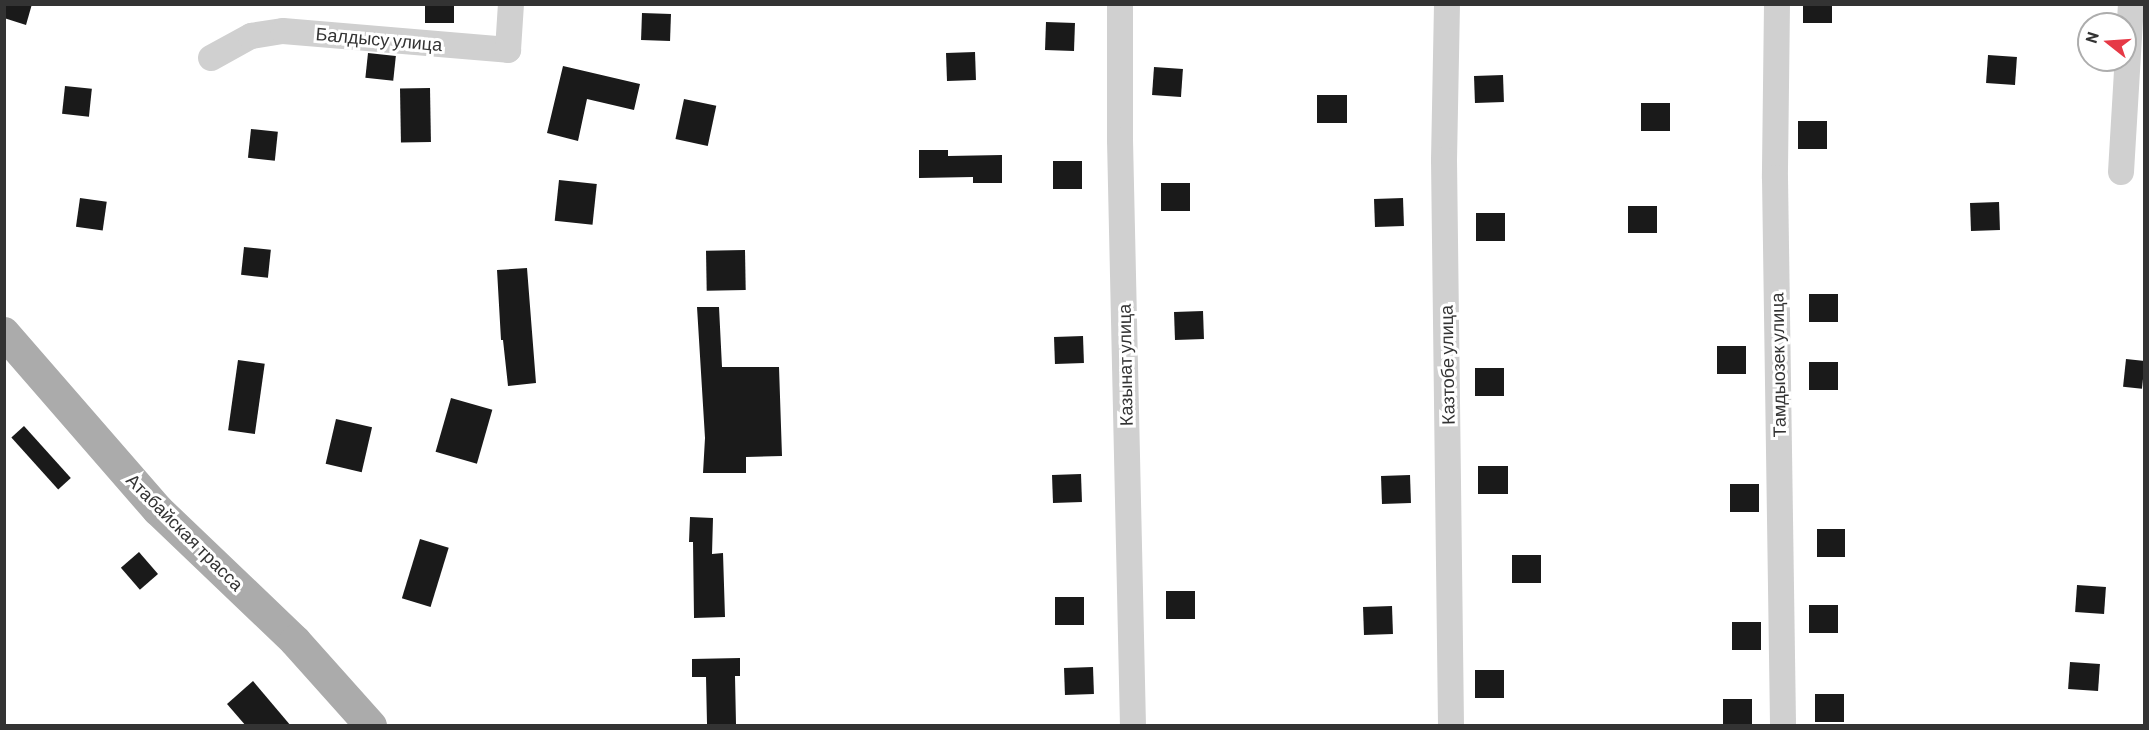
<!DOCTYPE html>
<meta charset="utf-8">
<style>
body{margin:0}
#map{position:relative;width:2149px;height:730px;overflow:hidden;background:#fff;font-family:Barlow,sans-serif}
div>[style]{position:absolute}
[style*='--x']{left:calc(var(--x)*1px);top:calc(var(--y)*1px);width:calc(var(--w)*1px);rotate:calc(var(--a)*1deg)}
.building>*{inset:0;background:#1a1a1a;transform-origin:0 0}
.minor>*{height:26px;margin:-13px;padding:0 13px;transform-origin:13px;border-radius:13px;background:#d0d0d0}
.major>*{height:32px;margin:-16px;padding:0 16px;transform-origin:16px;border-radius:16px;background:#ababab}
span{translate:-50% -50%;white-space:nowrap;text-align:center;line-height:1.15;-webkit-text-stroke:6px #fff;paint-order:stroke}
.street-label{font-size:18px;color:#333}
.frame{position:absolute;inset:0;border:6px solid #333;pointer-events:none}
.north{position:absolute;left:2077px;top:12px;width:60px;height:60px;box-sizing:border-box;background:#fff;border:2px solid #adadad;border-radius:50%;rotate:287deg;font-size:16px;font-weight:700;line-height:24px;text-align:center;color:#333}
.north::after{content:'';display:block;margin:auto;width:21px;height:27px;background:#e63946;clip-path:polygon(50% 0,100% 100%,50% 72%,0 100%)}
</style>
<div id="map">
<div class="building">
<div style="clip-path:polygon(4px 4px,32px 4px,26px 25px,4px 18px)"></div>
<div style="left:425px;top:4px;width:29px;height:19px"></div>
<div style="left:1803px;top:4px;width:29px;height:19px"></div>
<div style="left:642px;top:13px;width:29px;height:27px;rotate:2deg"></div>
<div style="left:1046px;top:22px;width:29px;height:28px;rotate:2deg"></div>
<div style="left:975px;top:52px;width:28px;height:29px;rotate:88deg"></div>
<div style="left:368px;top:53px;width:28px;height:25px;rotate:6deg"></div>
<div style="left:1988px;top:55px;width:29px;height:28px;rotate:4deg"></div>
<div style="clip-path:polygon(563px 66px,640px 84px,634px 110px,587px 99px,578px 141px,547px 133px)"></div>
<div style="left:1154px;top:67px;width:29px;height:28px;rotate:4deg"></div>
<div style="left:1503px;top:75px;width:27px;height:29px;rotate:88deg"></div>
<div style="left:65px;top:86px;width:27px;height:28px;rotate:6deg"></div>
<div style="left:430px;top:88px;width:54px;height:30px;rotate:89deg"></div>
<div style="left:1317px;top:95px;width:30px;height:28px"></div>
<div style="left:684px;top:99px;width:33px;height:41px;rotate:12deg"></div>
<div style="left:1641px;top:103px;width:29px;height:28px"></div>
<div style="left:1827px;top:121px;width:28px;height:29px;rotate:90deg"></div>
<div style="left:251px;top:129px;width:27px;height:29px;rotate:6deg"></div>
<div style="clip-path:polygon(919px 150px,948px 150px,948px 156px,1002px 155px,1002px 183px,973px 183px,973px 177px,919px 178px)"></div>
<div style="left:1082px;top:161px;width:28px;height:29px;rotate:90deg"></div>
<div style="left:559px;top:180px;width:38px;height:41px;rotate:6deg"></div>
<div style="left:1190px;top:183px;width:28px;height:29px;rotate:90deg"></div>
<div style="left:80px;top:198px;width:27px;height:29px;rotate:8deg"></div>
<div style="left:1403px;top:198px;width:28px;height:29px;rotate:88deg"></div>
<div style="left:1999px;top:202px;width:28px;height:29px;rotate:88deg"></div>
<div style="left:1628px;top:206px;width:29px;height:27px"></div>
<div style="left:1505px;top:213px;width:28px;height:29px;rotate:90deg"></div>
<div style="left:244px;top:247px;width:27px;height:28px;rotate:6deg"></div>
<div style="left:745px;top:250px;width:40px;height:39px;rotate:89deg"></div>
<div style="clip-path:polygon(527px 268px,536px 383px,508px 386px,503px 340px,501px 340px,497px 270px)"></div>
<div style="left:1838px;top:294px;width:28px;height:29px;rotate:90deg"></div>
<div style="clip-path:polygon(697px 307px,719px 307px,722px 367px,779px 367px,782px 456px,746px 457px,746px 473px,703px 473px,705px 438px)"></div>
<div style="left:1203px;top:311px;width:28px;height:29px;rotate:88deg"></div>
<div style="left:1083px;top:336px;width:27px;height:29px;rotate:88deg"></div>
<div style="left:1717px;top:346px;width:29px;height:28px"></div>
<div style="left:2126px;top:359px;width:19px;height:28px;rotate:6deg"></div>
<div style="left:238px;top:360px;width:27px;height:71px;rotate:8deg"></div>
<div style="left:1809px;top:362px;width:29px;height:28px"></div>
<div style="left:1475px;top:368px;width:29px;height:28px"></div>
<div style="left:451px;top:398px;width:43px;height:56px;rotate:16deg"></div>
<div style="left:336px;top:419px;width:37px;height:46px;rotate:13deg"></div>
<div style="left:24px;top:426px;width:70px;height:17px;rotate:48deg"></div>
<div style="left:1478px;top:466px;width:30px;height:28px"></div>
<div style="left:1081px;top:474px;width:28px;height:29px;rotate:88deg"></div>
<div style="left:1410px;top:475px;width:28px;height:29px;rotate:88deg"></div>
<div style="left:1730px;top:484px;width:29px;height:28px"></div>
<div style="clip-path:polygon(690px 517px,713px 518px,712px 554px,723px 553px,725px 617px,694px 618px,693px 542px,689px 542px)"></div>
<div style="left:1817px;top:529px;width:28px;height:28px"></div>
<div style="left:420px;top:539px;width:30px;height:62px;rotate:17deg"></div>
<div style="left:139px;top:552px;width:29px;height:24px;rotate:49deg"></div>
<div style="left:1512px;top:555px;width:29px;height:28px"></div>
<div style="left:2077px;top:585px;width:29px;height:27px;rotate:4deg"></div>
<div style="left:1195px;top:591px;width:28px;height:29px;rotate:90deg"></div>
<div style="left:1055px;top:597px;width:29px;height:28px"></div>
<div style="left:1809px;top:605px;width:29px;height:28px"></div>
<div style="left:1392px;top:606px;width:28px;height:29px;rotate:88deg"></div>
<div style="left:1732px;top:622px;width:29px;height:28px"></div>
<div style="clip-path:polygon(740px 658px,740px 676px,735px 676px,736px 724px,707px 724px,706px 677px,692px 677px,692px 659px)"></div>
<div style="left:2070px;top:662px;width:30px;height:27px;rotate:4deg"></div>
<div style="left:1093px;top:667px;width:27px;height:29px;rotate:88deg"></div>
<div style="left:1475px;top:670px;width:29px;height:28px"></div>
<div style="clip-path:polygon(253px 681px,291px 726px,246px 726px,227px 704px)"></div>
<div style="left:1815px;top:694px;width:29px;height:28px"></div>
<div style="left:1723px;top:699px;width:29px;height:27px"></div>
</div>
<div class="minor">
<div style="--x:1120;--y:4;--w:136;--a:90"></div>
<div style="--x:1120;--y:140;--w:586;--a:88.73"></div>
<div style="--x:1447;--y:4;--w:156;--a:91.1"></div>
<div style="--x:1444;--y:160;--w:566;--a:89.29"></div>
<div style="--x:1777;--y:4;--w:174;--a:90.7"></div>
<div style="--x:1775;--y:178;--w:548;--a:89.16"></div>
<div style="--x:211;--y:58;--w:46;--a:-28.8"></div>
<div style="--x:251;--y:36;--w:32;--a:-9"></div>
<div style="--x:283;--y:31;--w:226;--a:4.8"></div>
<div style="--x:508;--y:50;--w:46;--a:-86.3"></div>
<div style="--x:2121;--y:172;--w:168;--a:-86.6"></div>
</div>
<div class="major">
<div style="--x:4;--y:333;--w:235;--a:49"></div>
<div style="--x:158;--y:510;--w:190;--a:43.7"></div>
<div style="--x:295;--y:641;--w:114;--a:48.2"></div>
</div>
<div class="street-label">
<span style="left:379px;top:39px;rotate:5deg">Балдысу улица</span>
<span style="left:1125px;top:365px;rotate:-91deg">Казынат улица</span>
<span style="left:1447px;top:365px;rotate:-91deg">Казтобе улица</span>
<span style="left:1778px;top:365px;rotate:-91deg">Тамдыозек улица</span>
<span style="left:185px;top:532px;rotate:45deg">Атабайская трасса</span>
</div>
<div class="frame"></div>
<div class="north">N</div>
</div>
